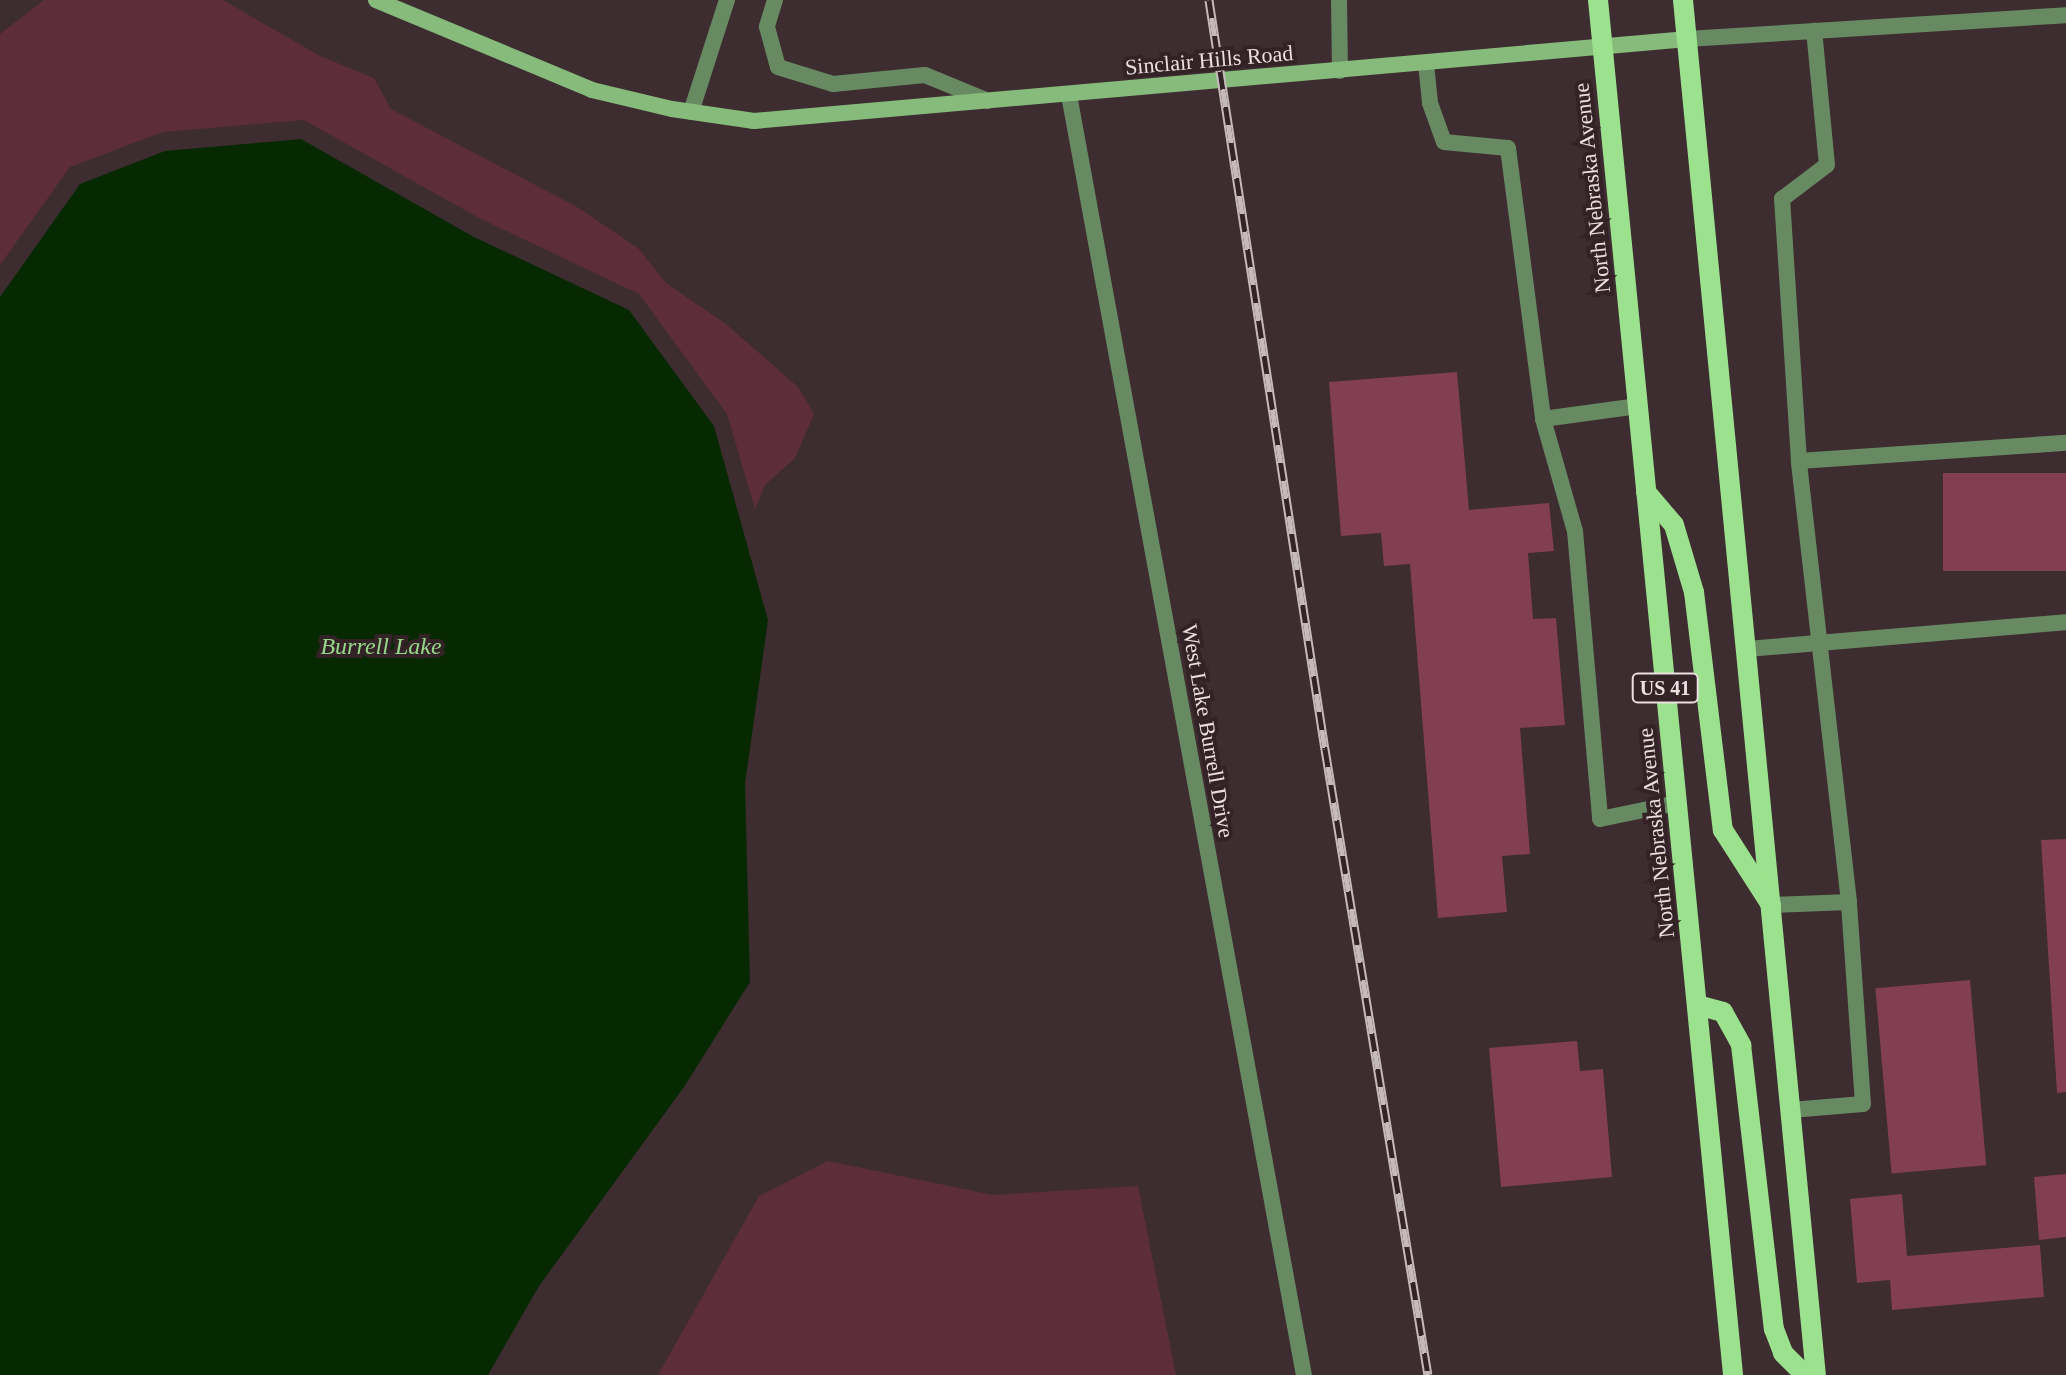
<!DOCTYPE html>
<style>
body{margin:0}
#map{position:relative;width:2066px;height:1375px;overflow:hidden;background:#3d2c30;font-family:Georgia,serif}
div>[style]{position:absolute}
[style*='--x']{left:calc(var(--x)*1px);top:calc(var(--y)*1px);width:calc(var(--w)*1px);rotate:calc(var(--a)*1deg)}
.green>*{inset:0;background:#5d2d3c}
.water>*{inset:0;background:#072902}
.building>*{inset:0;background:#823e53;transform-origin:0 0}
.lane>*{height:16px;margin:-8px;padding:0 8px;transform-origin:8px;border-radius:8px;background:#688a62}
.street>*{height:16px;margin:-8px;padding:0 8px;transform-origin:8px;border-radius:8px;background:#688a62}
.secondary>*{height:16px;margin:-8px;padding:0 8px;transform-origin:8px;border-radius:8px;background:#86bb7b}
.primary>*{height:20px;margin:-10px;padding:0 10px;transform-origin:10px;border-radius:10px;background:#9ce28e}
.rail>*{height:9px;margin-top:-4.5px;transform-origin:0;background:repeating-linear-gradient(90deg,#332226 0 18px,#c6b9bc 0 36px);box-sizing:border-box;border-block:2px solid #c6b9bc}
span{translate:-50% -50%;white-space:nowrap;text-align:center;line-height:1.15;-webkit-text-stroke:8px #332226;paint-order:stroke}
.shield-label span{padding:2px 6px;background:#332226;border:2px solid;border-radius:6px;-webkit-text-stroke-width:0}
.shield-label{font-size:20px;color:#ebdfe2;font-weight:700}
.street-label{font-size:22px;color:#ebdfe2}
.water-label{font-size:24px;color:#96d889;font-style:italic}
</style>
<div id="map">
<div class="green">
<div style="clip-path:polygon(44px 0,223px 0,320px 56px,374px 78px,391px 109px,579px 208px,639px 249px,666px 283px,726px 324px,798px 387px,814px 414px,795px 458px,765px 485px,755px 509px,727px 414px,639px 294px,479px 218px,304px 120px,163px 132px,70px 167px,0 265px,0 34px)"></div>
<div style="clip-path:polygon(828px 1161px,993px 1195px,1138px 1186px,1176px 1375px,658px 1375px,759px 1196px)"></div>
</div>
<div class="water">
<div style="clip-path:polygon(301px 139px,472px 236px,629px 310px,714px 426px,768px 620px,745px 784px,750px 982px,684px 1087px,539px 1286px,488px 1375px,0 1375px,0 297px,80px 184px,165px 151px)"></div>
</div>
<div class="building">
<div style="clip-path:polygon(1457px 372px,1469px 510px,1549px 503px,1554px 551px,1528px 553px,1533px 619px,1556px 618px,1565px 725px,1520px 728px,1530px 854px,1502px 856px,1507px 912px,1438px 918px,1410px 564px,1384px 566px,1381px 533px,1341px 536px,1329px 382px)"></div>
<div style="left:2066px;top:473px;width:98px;height:123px;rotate:90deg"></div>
<div style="clip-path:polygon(2066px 839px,2066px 1092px,2057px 1093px,2041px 840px)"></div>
<div style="left:1970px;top:980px;width:186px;height:95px;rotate:85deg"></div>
<div style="clip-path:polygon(1577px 1041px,1580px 1071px,1603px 1069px,1612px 1177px,1501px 1187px,1489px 1048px)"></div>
<div style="clip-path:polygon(2066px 1174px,2066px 1237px,2039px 1240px,2034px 1177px)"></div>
<div style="clip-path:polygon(1902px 1194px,1907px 1256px,2040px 1245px,2044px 1297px,1892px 1310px,1890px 1280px,1857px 1283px,1850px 1199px)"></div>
</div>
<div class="lane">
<div style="--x:775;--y:0;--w:28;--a:107"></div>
<div style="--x:767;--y:27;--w:41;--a:74.6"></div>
<div style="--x:778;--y:67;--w:58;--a:17.2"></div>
<div style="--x:833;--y:84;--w:92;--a:-5.6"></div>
<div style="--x:925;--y:75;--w:68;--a:22.4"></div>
<div style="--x:1339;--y:0;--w:71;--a:89.2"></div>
<div style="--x:1426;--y:63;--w:40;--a:84.3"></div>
<div style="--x:1430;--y:103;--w:41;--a:70.3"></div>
<div style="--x:1444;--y:142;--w:64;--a:5.4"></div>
<div style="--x:1508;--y:148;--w:273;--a:82.6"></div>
<div style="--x:1543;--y:419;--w:116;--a:74.1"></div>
<div style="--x:1575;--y:531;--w:289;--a:85"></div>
<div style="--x:1600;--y:819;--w:79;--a:-11.7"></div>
<div style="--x:691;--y:112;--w:118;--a:-72.2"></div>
<div style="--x:1543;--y:419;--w:96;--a:-7.8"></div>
<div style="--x:1799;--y:461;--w:263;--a:-93.7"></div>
<div style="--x:1782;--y:199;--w:56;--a:-37.1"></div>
<div style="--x:1827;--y:165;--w:135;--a:-95.5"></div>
<div style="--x:1747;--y:649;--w:320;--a:-4.8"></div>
<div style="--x:1771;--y:905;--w:78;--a:-2.2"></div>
<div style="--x:1849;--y:902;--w:444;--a:-96.5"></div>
<div style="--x:1799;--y:461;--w:268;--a:-3.9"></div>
<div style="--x:1791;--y:1110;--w:72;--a:-4.8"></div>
<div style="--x:1863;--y:1104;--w:202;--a:-94"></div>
</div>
<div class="street">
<div style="--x:1687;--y:39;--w:380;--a:-3.6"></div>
<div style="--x:1069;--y:95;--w:1301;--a:79.6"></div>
</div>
<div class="secondary">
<div style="--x:376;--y:0;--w:234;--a:22.6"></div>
<div style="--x:592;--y:90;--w:82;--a:13.4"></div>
<div style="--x:672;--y:109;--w:83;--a:8.3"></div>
<div style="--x:754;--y:121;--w:937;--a:-5.02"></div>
</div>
<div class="primary">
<div style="--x:1598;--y:0;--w:1382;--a:84.39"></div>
<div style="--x:1683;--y:0;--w:1381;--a:84.48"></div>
<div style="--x:1646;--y:492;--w:43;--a:49.7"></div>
<div style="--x:1674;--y:525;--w:70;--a:73.4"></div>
<div style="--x:1694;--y:592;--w:240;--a:83.1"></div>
<div style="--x:1723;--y:830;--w:89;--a:57.4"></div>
<div style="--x:1697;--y:1005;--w:27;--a:15"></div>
<div style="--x:1723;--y:1012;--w:38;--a:61"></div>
<div style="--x:1741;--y:1045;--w:286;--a:83.4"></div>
<div style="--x:1774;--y:1329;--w:26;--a:69"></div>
<div style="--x:1783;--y:1353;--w:31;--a:45"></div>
</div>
<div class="rail">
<div style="--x:1209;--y:0;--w:758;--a:81.2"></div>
<div style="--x:1325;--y:749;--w:634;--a:80.66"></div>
</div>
<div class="shield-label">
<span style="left:1665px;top:688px">US 41</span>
</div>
<div class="street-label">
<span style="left:1209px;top:60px;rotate:-5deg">Sinclair Hills Road</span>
<span style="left:1592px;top:188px;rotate:-96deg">North Nebraska Avenue</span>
<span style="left:1208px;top:731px;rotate:80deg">West Lake Burrell Drive</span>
<span style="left:1656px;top:833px;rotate:-96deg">North Nebraska Avenue</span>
</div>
<div class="water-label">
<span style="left:381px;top:647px">Burrell Lake</span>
</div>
</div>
